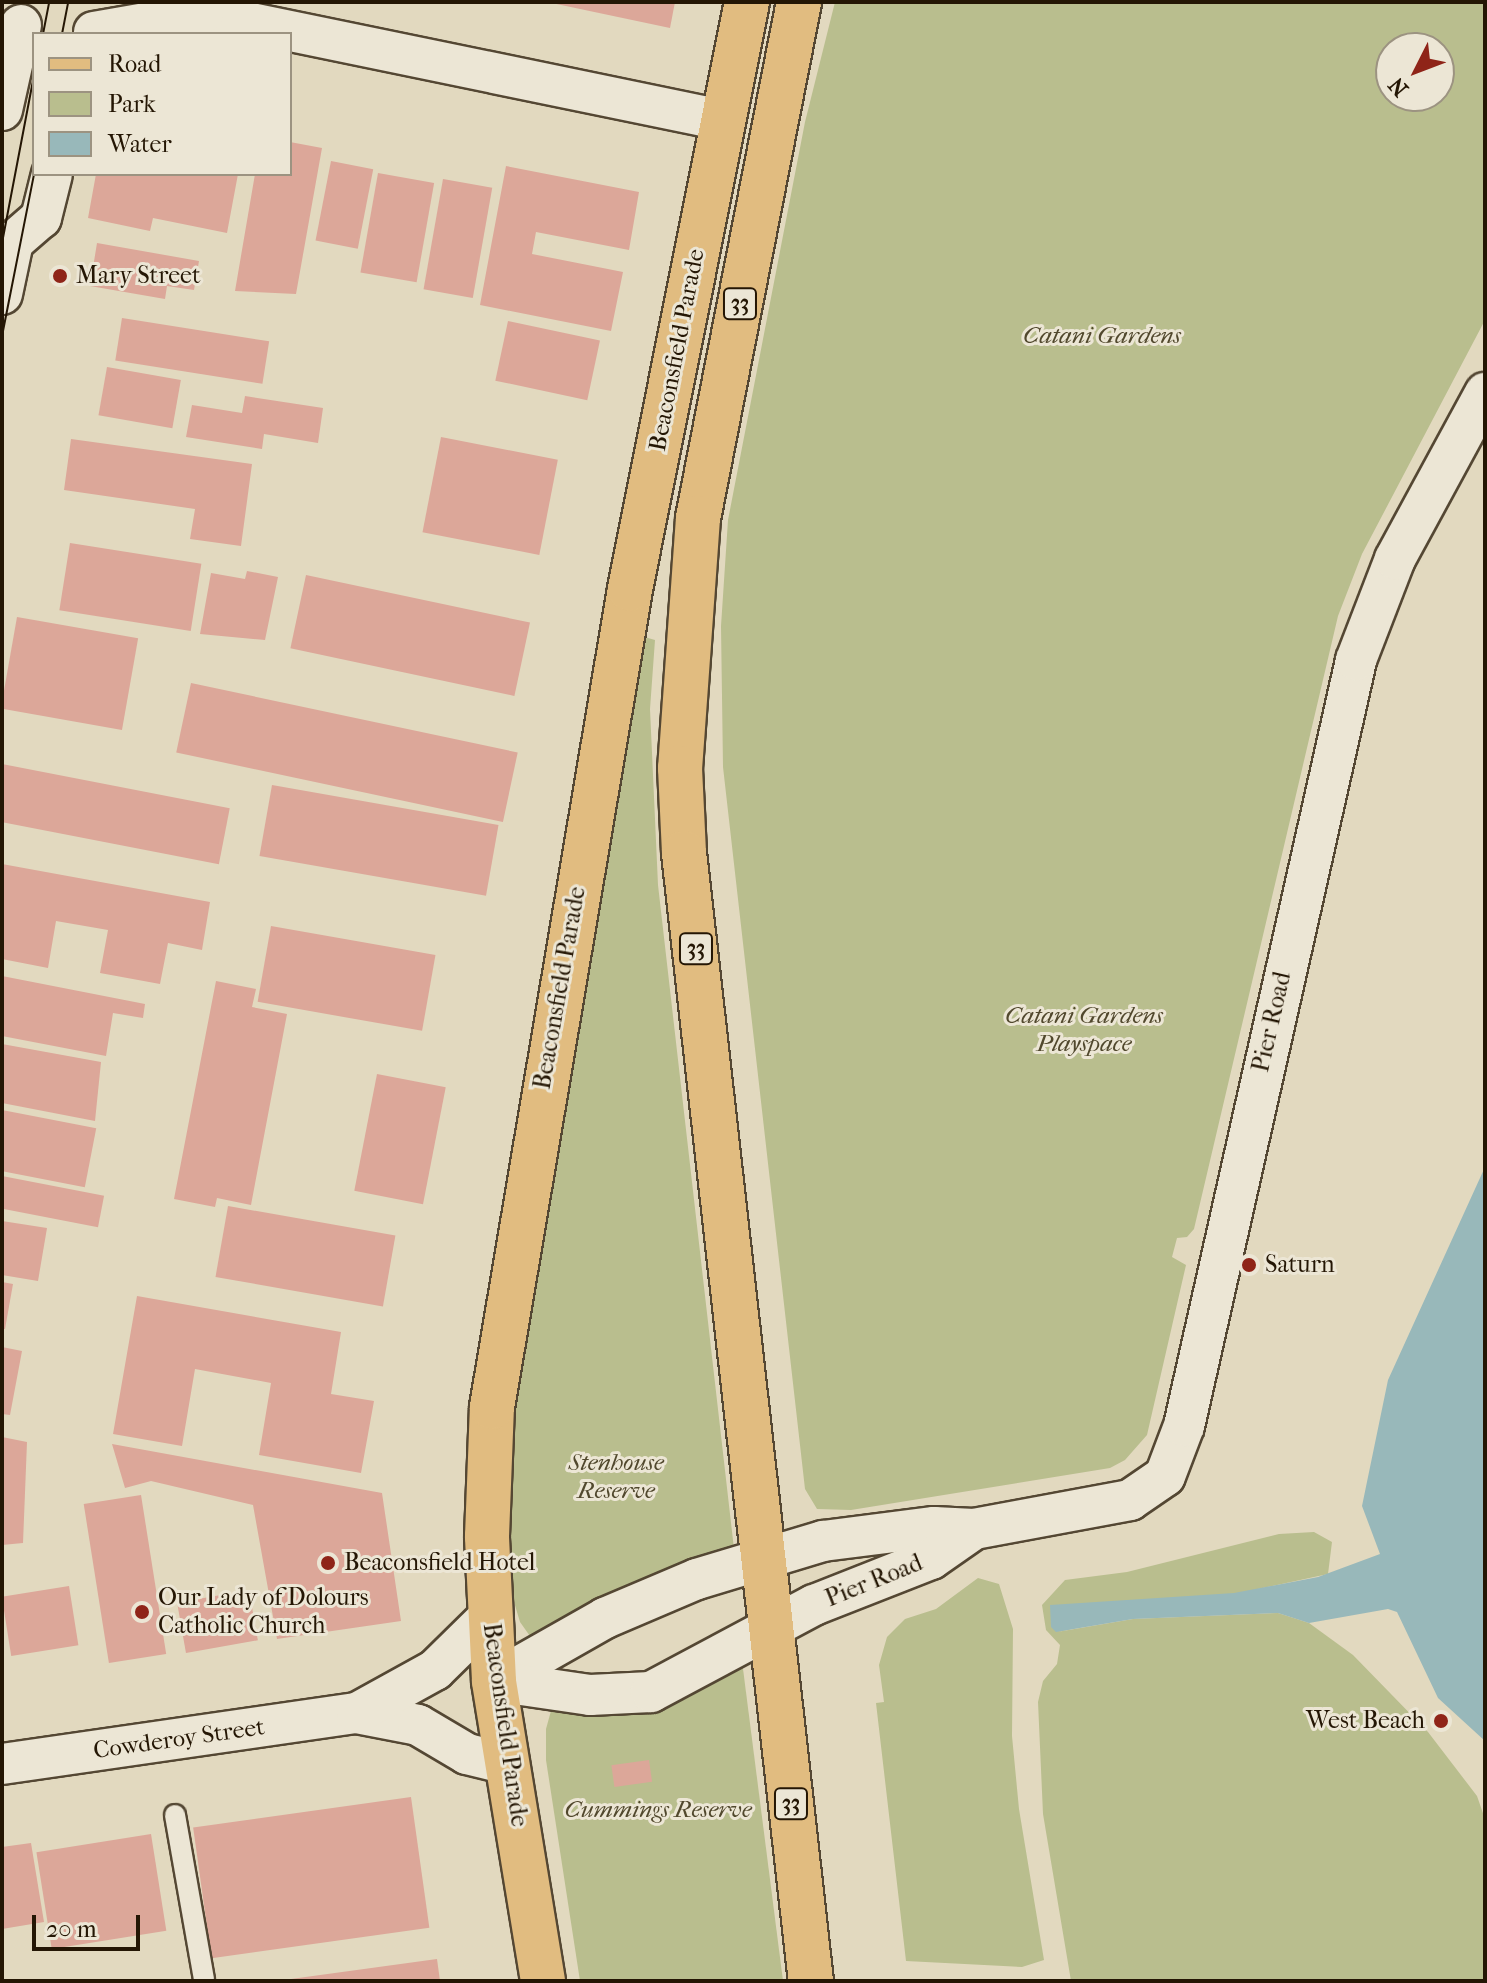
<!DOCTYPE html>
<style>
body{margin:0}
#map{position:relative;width:1487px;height:1983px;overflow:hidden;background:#e2d9bf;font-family:"IM FELL French Canon",serif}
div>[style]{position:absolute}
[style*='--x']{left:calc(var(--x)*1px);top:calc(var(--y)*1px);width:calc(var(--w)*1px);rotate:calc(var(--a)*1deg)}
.green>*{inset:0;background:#b9be8e}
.water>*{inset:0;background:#98b8ba}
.building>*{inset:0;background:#dca799;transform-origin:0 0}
.roads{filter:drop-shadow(2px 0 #544733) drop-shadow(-2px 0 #544733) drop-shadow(0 2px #544733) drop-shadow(0 -2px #544733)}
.lane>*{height:20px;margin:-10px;padding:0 10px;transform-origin:10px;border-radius:10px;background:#ece6d5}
.street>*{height:40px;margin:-20px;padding:0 20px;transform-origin:20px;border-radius:20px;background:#ece6d5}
.primary>*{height:44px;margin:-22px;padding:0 22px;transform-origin:22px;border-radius:22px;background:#e1bc80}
.tram>*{height:2px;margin:-1px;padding:0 1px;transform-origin:1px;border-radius:1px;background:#241604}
.dots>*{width:22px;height:22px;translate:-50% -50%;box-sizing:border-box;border:4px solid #ece6d5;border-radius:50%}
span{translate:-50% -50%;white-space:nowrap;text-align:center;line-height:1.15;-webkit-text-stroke:6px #ece6d5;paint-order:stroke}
.shield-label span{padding:2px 6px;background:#ece6d5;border:2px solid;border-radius:6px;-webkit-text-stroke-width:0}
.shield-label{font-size:22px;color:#241604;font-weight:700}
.poi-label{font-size:24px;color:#241604}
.left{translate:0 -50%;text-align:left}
.right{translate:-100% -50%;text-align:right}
.park-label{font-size:24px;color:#51482d;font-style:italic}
.street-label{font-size:24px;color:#241604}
.frame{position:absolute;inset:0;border:4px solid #241604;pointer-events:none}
.legend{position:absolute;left:32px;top:32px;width:260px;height:144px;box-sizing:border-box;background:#ece6d5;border:2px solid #9c9381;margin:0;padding:10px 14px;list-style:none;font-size:24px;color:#241604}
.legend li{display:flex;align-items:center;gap:16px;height:40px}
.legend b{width:40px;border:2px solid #9c9381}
.north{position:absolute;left:1375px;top:32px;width:80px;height:80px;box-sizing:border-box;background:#ece6d5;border:2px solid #9c9381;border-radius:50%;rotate:228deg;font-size:22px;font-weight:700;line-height:32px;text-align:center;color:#241604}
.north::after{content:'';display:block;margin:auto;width:28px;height:36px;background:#8f2418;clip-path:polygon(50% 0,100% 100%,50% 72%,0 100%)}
.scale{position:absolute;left:32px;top:1915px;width:108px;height:36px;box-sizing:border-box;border:4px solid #241604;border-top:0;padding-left:10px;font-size:24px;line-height:28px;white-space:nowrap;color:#241604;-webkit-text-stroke:6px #ece6d5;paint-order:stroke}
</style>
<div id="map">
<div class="green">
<div style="clip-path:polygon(evenodd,835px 2px,1485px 2px,1485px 320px,1362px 554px,1338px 616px,1194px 1229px,1187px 1237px,1177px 1238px,1172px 1257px,1186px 1265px,1147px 1435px,1125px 1460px,1110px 1468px,851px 1510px,817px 1509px,805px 1489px,723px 767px,721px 626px,728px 520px,805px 122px,835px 2px,1391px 48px,1439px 48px,1439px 96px,1391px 96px,1391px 48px)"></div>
<div style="clip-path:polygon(641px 636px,655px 640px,650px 709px,658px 885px,734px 1549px,537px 1646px,520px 1622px,511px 1592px,507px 1524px,515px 1378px)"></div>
<div style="clip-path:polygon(1314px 1532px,1332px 1542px,1328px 1574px,1057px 1632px,1133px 1619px,1278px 1613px,1309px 1623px,1353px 1655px,1428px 1732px,1477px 1796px,1485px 1819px,1485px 1981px,1071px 1981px,1043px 1814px,1038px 1702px,1043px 1681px,1057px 1664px,1060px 1645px,1046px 1630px,1042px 1605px,1065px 1580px,1127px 1572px,1279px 1534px)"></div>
<div style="clip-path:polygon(978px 1578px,999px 1584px,1013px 1629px,1012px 1736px,1019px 1809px,1044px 1960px,1022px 1967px,906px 1961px,876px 1703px,884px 1702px,879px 1665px,887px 1637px,905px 1619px,936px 1609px)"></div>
<div style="clip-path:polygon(742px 1661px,783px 1981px,580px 1981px,546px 1760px,546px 1729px,554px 1700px)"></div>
</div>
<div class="water">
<div style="clip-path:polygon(1485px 1167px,1485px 1741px,1438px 1698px,1397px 1612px,1388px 1609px,1309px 1623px,1278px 1613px,1133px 1619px,1056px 1632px,1051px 1627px,1050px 1605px,1234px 1593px,1318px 1577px,1380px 1554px,1362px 1506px,1388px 1380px)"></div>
</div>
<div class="building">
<div style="clip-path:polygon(547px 2px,675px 2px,670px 28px)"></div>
<div style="clip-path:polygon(290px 142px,322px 148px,296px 294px,235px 291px,255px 174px,290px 174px)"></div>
<div style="left:331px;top:161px;width:43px;height:81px;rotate:11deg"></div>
<div style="clip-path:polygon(506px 166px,639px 192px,629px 250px,536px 232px,532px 254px,623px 272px,611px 331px,480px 305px)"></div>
<div style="left:378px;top:173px;width:57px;height:101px;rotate:10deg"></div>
<div style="clip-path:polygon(96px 174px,238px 174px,227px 233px,153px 218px,150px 231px,88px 218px)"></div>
<div style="left:443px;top:179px;width:50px;height:112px;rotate:10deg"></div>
<div style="clip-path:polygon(97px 243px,199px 261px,194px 290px,167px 286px,165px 299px,90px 286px)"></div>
<div style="left:122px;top:318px;width:149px;height:43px;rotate:9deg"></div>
<div style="left:508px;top:321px;width:94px;height:61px;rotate:12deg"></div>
<div style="left:107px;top:367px;width:75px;height:49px;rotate:10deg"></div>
<div style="clip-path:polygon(245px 396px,323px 408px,318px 443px,264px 434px,262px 449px,186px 437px,192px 405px,242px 413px)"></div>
<div style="left:441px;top:437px;width:119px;height:97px;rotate:11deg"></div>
<div style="clip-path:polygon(71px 439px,252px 464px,241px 546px,190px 539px,195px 509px,64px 490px)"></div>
<div style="left:70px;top:543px;width:133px;height:68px;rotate:9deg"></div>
<div style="clip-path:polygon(247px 571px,278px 577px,265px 640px,200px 634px,211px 573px,245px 579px)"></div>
<div style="left:306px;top:575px;width:229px;height:75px;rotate:12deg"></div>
<div style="left:17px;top:617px;width:123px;height:93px;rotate:10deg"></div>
<div style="left:191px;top:683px;width:334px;height:71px;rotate:12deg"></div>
<div style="left:2px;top:764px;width:232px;height:57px;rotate:11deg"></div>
<div style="left:272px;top:785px;width:230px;height:72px;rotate:10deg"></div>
<div style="clip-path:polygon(2px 864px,210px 902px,202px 950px,168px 943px,160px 984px,100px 973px,108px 930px,56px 921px,48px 968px,2px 959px)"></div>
<div style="left:271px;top:926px;width:167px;height:77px;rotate:10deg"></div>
<div style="clip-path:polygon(2px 976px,145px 1004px,143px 1018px,113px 1013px,106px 1056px,2px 1036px)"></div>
<div style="clip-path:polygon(216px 981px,256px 989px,252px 1007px,287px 1014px,251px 1205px,217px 1198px,215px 1207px,174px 1199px)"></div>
<div style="clip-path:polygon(2px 1044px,101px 1062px,95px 1121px,2px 1103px)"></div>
<div style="left:377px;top:1074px;width:70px;height:119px;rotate:11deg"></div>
<div style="left:2px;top:1110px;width:96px;height:60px;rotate:11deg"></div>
<div style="left:2px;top:1176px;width:104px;height:32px;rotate:11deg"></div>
<div style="left:228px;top:1206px;width:170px;height:72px;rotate:10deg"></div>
<div style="clip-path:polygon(2px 1221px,47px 1228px,38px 1281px,2px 1275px)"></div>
<div style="clip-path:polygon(2px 1282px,13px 1284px,5px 1329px,2px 1329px)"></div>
<div style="clip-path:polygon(137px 1296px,341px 1332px,331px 1394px,374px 1401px,361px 1473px,259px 1455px,271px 1383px,195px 1369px,182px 1446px,113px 1434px)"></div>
<div style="clip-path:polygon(2px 1347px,22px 1351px,10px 1415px,2px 1414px)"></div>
<div style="clip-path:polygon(2px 1437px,27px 1442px,23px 1543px,2px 1545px)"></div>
<div style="clip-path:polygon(112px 1444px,382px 1493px,401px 1621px,277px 1639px,253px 1505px,151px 1481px,125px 1488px)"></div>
<div style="left:141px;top:1495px;width:161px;height:58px;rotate:81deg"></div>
<div style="left:69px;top:1586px;width:60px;height:68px;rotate:81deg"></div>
<div style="left:249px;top:1590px;width:51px;height:73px;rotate:80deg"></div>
<div style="left:649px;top:1760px;width:22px;height:38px;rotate:82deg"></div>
<div style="left:411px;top:1797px;width:132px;height:220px;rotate:82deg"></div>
<div style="left:151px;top:1834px;width:98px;height:116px;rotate:81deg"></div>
<div style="clip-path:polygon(31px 1843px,44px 1922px,2px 1929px,2px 1847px)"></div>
<div style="clip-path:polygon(437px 1959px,440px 1981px,291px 1981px,291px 1979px)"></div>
</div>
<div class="roads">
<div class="lane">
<div style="--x:175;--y:1815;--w:167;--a:80"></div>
</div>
<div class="street">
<div style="--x:182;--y:2;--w:24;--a:28"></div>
<div style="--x:203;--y:13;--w:530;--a:11.65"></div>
<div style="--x:94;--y:32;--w:111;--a:-9.9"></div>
<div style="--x:2;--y:110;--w:87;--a:-77.4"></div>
<div style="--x:2;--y:294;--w:53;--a:-78.1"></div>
<div style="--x:13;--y:242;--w:37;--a:-41"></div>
<div style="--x:41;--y:218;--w:45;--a:-76"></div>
<div style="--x:494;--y:1681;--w:128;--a:-29.6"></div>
<div style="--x:605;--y:1618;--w:100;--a:-23"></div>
<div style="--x:697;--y:1579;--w:132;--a:-16.8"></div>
<div style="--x:823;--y:1541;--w:112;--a:-7.2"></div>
<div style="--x:934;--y:1527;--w:40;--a:2.9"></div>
<div style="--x:974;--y:1529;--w:159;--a:-10.5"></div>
<div style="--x:1130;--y:1500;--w:42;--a:-34.4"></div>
<div style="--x:1165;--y:1476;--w:53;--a:-69.2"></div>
<div style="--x:1184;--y:1426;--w:785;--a:-77.34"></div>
<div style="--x:1356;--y:660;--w:108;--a:-68.9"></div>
<div style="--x:1395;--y:559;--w:189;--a:-61.5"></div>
<div style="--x:494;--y:1681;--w:97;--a:8.3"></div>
<div style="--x:590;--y:1695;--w:61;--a:-2.8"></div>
<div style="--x:651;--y:1692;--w:185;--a:-28.1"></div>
<div style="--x:814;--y:1605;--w:126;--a:-21.5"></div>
<div style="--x:931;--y:1559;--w:52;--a:-34.9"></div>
<div style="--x:357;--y:1713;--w:62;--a:11.1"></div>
<div style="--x:418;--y:1725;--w:57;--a:30.6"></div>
<div style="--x:467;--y:1754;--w:42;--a:13.7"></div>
<div style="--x:2;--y:1764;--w:359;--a:-8.2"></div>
<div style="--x:357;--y:1713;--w:89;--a:-28.9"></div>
<div style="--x:435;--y:1670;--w:77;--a:-44.5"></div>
</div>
<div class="primary">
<div style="--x:799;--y:2;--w:526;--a:101.07"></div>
<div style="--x:698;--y:518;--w:251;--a:94.1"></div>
<div style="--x:680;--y:768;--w:85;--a:87.3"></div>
<div style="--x:684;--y:853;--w:1135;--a:83.58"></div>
<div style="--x:543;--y:1981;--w:304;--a:-99.3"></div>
<div style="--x:494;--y:1681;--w:145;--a:-92.8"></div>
<div style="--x:487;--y:1536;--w:129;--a:-87.8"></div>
<div style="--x:492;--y:1407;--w:830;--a:-80.42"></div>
<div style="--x:630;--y:589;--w:599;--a:-78.73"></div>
</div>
</div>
<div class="tram">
<div style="--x:43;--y:34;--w:33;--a:-79"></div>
<div style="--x:62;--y:34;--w:33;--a:-79"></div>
<div style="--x:2;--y:243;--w:170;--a:-79.2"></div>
<div style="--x:2;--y:336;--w:165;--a:-78.8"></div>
</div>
<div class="dots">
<div style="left:60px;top:276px;background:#8f2418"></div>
<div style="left:1249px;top:1265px;background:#8f2418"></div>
<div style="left:328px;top:1563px;background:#8f2418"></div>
<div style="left:142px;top:1612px;background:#8f2418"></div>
<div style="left:1441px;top:1721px;background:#8f2418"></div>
</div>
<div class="shield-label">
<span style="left:740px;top:304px">33</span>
<span style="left:696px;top:949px">33</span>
<span style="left:791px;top:1804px">33</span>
</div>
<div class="poi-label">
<span class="left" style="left:76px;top:276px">Mary Street</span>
<span class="left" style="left:1265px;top:1265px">Saturn</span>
<span class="left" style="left:344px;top:1563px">Beaconsfield Hotel</span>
<span class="left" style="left:158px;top:1612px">Our Lady of Dolours<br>Catholic Church</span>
<span class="right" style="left:1425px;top:1721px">West Beach</span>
</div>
<div class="park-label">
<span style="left:1102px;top:336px">Catani Gardens</span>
<span style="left:1084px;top:1030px">Catani Gardens<br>Playspace</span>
<span style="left:616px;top:1477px">Stenhouse<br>Reserve</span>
<span style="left:658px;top:1810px">Cummings Reserve</span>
</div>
<div class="street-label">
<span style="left:677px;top:350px;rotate:-79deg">Beaconsfield Parade</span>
<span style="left:560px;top:988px;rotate:-80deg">Beaconsfield Parade</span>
<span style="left:1272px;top:1022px;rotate:-77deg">Pier Road</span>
<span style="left:874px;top:1581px;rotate:-22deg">Pier Road</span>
<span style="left:505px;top:1725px;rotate:82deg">Beaconsfield Parade</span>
<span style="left:179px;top:1739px;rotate:-8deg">Cowderoy Street</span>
</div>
<div class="frame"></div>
<ul class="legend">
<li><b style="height:10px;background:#e1bc80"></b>Road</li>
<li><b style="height:22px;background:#b9be8e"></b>Park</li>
<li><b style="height:22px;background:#98b8ba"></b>Water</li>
</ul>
<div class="north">N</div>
<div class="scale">20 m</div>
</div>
